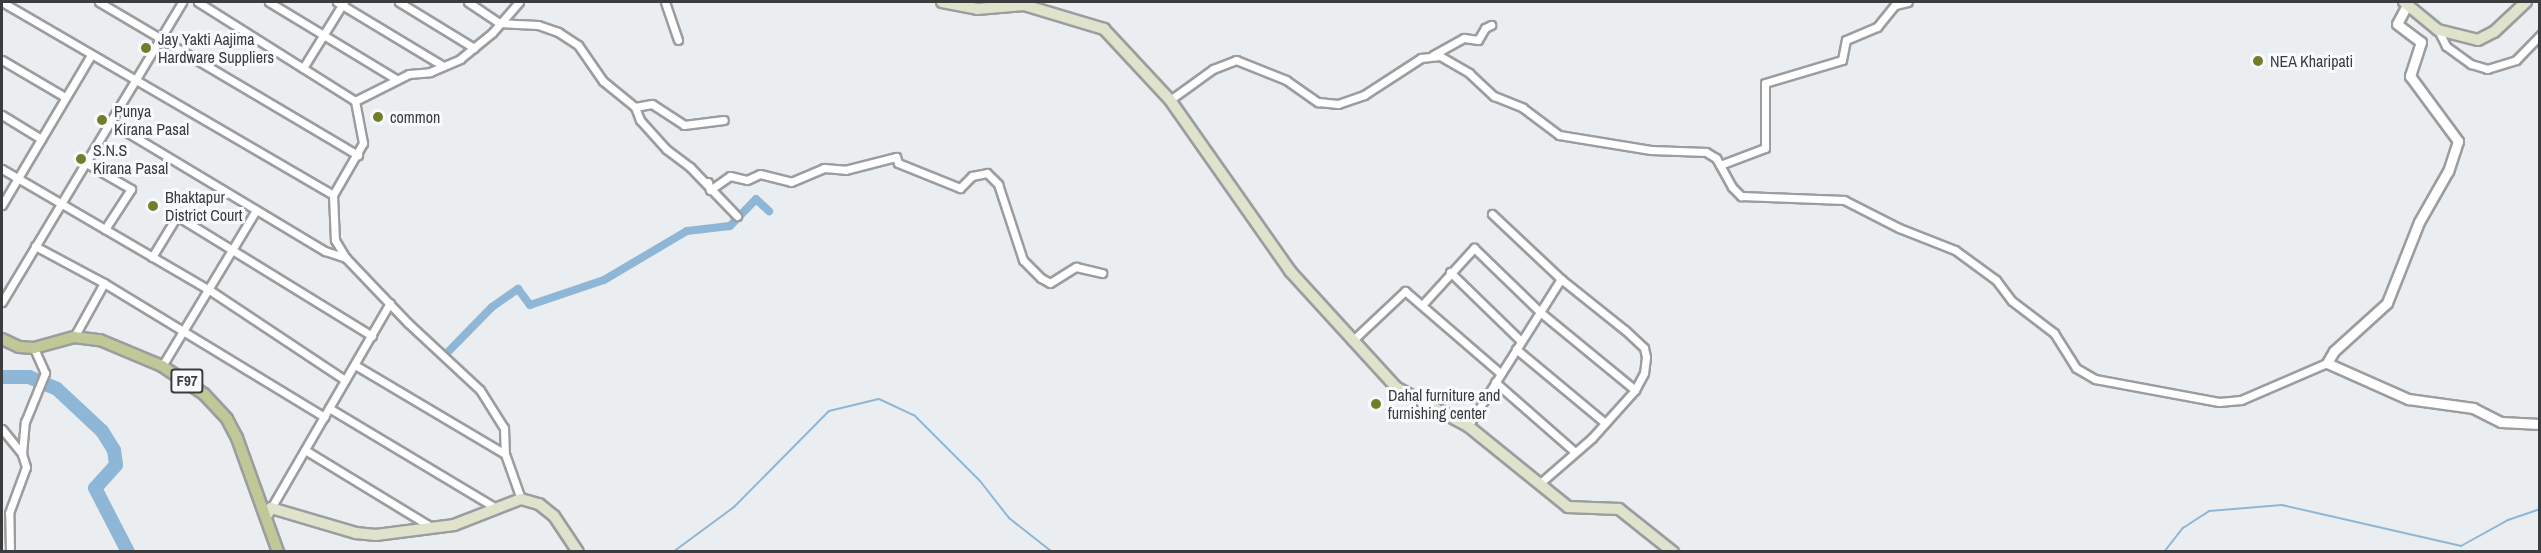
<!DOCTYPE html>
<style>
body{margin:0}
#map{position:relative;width:2541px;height:553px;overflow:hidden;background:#ebeef0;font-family:"Archivo Narrow",sans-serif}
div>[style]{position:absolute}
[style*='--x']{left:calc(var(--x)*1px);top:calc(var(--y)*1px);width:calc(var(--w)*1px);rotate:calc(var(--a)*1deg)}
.stream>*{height:2px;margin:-1px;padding:0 1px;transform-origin:1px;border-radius:1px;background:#8eb7d7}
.canal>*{height:8px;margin:-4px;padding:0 4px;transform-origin:4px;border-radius:4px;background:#8eb7d7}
.river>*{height:14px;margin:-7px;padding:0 7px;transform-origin:7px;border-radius:7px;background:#8eb7d7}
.roads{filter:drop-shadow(2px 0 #9b9d9f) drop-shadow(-2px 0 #9b9d9f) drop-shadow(0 2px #9b9d9f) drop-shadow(0 -2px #9b9d9f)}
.minor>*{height:7px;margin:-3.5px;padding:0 3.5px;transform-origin:3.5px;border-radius:3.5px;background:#fff}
.tertiary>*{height:9px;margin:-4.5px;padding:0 4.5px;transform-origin:4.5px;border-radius:4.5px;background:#fff}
.secondary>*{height:10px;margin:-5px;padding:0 5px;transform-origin:5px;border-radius:5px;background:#e0e3cc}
.primary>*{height:10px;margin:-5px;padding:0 5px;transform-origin:5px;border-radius:5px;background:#c1c898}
.dots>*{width:16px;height:16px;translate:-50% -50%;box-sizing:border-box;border:3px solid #f8fbfd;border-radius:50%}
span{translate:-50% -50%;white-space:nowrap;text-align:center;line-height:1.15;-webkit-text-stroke:6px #f8fbfd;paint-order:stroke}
.shield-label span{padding:2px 4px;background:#f8fbfd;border:2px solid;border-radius:4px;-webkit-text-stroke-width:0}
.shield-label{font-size:15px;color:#3b3c3d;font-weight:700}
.poi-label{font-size:16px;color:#3b3c3d}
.left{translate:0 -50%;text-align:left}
.frame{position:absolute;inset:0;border:3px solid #3b3c3d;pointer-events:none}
</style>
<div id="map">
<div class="stream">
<div style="--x:673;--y:552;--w:76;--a:-36.4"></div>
<div style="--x:734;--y:507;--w:135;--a:-45.3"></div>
<div style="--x:829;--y:411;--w:51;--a:-13.5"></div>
<div style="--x:879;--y:399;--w:38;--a:25"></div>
<div style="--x:914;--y:415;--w:93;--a:45"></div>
<div style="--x:980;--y:481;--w:47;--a:51.9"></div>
<div style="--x:1009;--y:518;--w:55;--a:38.3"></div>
<div style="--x:2164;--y:552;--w:31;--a:-52"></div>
<div style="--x:2183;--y:528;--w:31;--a:-33"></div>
<div style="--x:2209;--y:511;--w:73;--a:-4.7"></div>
<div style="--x:2282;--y:505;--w:184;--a:12.9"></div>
<div style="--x:2461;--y:546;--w:54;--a:-29"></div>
<div style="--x:2508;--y:520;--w:34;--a:-19"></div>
</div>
<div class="canal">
<div style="--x:445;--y:355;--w:67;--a:-45.6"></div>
<div style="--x:492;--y:307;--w:32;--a:-35"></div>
<div style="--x:518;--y:289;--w:20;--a:53"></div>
<div style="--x:530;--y:305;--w:78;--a:-18.7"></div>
<div style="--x:604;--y:280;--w:96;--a:-30.6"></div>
<div style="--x:687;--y:231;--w:43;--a:-6.6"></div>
<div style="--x:730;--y:226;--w:37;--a:-46"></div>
<div style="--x:756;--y:199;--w:18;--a:43"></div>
</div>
<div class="river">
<div style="--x:2;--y:377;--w:27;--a:0"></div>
<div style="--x:29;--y:377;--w:30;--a:23"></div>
<div style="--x:57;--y:389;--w:62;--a:43"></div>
<div style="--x:102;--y:431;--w:22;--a:58"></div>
<div style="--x:114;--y:450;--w:15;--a:82"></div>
<div style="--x:116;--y:465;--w:31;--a:132"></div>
<div style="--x:95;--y:488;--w:72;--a:62.7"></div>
</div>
<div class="roads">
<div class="minor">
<div style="--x:2;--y:2;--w:383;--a:30.2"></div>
<div style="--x:99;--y:2;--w:301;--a:30.6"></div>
<div style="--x:198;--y:2;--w:186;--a:32.2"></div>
<div style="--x:355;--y:101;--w:43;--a:79.2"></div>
<div style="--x:363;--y:143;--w:60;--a:120"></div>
<div style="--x:333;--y:195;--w:45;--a:87.5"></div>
<div style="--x:335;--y:240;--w:21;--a:59"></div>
<div style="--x:346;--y:258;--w:90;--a:46.4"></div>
<div style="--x:408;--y:323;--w:98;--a:42.9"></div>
<div style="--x:480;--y:390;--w:45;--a:57.7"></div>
<div style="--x:504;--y:428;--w:26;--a:88"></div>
<div style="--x:505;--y:454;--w:48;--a:70.4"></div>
<div style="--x:269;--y:2;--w:149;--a:31.2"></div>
<div style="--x:337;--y:2;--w:124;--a:31.1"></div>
<div style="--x:399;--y:2;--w:88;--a:31.5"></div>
<div style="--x:468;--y:2;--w:37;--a:34"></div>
<div style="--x:499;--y:23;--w:39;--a:3"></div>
<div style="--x:538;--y:25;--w:21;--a:19"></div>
<div style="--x:558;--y:32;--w:24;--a:33"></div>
<div style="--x:578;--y:45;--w:44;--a:55.2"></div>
<div style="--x:603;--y:81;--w:41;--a:39.1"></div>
<div style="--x:635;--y:107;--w:17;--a:-10"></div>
<div style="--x:652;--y:104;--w:38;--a:33"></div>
<div style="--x:684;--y:125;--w:40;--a:-7.1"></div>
<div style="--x:665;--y:2;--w:40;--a:71.1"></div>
<div style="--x:2438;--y:30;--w:18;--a:63"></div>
<div style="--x:2446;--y:46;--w:31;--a:36"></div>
<div style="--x:2471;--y:64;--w:17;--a:17"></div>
<div style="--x:2487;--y:69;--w:30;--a:-17"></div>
<div style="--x:2516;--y:60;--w:35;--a:-46"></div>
<div style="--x:1433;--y:55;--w:35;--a:-29"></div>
<div style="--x:1464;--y:38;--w:14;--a:8"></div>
<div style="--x:1478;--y:40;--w:14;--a:-60"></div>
<div style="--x:1485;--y:28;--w:7;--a:-27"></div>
<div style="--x:2;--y:60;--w:73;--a:30.4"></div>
<div style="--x:303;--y:68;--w:78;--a:-58.2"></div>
<div style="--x:1170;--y:100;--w:53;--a:-35.8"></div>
<div style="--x:1213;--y:69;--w:25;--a:-21"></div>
<div style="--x:1236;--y:60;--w:54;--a:21.8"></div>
<div style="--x:1286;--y:80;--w:39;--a:35"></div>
<div style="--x:1318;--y:102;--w:20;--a:6"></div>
<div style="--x:1338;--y:104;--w:28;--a:-19"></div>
<div style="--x:1364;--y:95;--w:68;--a:-33"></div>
<div style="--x:1421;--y:58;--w:19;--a:-6"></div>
<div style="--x:1440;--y:56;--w:34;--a:30"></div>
<div style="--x:1469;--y:73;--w:34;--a:43"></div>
<div style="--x:1494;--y:96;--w:31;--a:22"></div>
<div style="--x:1523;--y:108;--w:45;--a:36.9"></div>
<div style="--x:1559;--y:135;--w:93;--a:9.3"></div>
<div style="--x:1651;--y:150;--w:55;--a:2.1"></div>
<div style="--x:1706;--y:152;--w:12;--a:31"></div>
<div style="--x:1716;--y:158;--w:33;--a:61"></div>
<div style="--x:1732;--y:187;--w:13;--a:45"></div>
<div style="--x:1741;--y:196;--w:103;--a:2.2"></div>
<div style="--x:1844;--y:200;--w:62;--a:27"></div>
<div style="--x:1899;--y:228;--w:60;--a:21.4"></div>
<div style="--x:1955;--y:250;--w:51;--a:36.2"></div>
<div style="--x:1996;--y:280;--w:26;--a:53"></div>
<div style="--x:2012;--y:301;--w:53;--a:37.3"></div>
<div style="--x:2054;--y:333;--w:41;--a:57.8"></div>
<div style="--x:2076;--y:368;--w:22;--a:30"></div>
<div style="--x:2095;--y:379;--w:126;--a:10.5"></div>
<div style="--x:2219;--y:402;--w:22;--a:-5"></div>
<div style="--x:2241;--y:400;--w:94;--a:-23.3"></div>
<div style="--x:355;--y:101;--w:60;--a:-26.6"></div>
<div style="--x:409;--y:74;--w:21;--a:-5"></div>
<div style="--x:430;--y:72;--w:33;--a:-23"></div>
<div style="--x:460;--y:59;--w:41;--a:-39.1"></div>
<div style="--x:492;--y:33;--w:41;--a:-48.9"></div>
<div style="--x:635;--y:107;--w:14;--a:69"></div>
<div style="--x:640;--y:120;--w:39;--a:48"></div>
<div style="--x:666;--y:149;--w:30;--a:37"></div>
<div style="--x:690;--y:167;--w:68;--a:46.2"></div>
<div style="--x:2;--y:115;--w:46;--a:31.6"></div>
<div style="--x:110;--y:122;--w:251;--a:31"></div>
<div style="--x:325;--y:251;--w:22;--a:18"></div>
<div style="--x:86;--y:163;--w:52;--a:30"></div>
<div style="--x:131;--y:189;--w:48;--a:123"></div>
<div style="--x:1720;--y:165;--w:48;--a:-20.7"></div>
<div style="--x:1765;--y:148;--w:65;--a:-90"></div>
<div style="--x:1765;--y:83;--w:80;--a:-16.6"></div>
<div style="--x:1842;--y:60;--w:20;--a:-79"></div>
<div style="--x:1846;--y:40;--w:34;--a:-23"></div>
<div style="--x:1877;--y:27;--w:28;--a:-51"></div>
<div style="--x:1895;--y:5;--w:13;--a:-13"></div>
<div style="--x:2;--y:169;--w:242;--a:30.3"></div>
<div style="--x:211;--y:291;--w:161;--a:33.6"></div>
<div style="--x:708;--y:182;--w:8;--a:76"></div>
<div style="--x:710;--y:190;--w:24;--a:-35"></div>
<div style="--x:730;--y:176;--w:17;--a:13"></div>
<div style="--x:747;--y:180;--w:14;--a:-25"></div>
<div style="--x:760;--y:174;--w:32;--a:14"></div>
<div style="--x:791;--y:182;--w:36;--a:-23"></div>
<div style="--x:824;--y:168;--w:21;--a:5"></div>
<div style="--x:845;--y:170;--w:53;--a:-14.3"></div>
<div style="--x:896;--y:157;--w:6;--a:72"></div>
<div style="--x:898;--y:163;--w:67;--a:22"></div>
<div style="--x:960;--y:188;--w:17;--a:-45"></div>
<div style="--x:972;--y:176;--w:15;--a:-11"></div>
<div style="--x:987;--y:173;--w:16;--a:45"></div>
<div style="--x:998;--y:184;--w:80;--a:71.8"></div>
<div style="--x:1023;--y:260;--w:25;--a:45"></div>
<div style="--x:1041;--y:278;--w:10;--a:29"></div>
<div style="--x:1050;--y:283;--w:31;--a:-32"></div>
<div style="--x:1076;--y:267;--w:27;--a:13"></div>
<div style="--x:2;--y:205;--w:174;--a:-59.3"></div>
<div style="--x:1492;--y:214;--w:95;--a:43.3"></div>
<div style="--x:1561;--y:279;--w:82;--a:38.6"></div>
<div style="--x:1625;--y:330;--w:26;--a:43"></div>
<div style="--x:1644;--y:348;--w:9;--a:77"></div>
<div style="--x:1646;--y:357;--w:16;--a:97"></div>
<div style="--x:1644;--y:373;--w:19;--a:118"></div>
<div style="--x:1635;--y:390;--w:64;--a:131.9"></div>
<div style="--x:1592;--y:438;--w:70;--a:139"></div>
<div style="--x:35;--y:246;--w:78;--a:28.2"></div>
<div style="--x:104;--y:283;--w:258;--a:31.3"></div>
<div style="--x:152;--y:257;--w:48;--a:-58.6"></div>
<div style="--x:177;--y:216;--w:229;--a:31.6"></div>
<div style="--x:1450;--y:272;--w:99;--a:44.2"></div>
<div style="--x:2;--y:302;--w:350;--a:-59"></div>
<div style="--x:1423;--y:304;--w:76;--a:-47.7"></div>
<div style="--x:1474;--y:248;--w:92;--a:44.1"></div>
<div style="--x:1540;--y:312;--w:123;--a:39.4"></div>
<div style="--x:74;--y:337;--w:62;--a:-60.9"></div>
<div style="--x:1352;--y:341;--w:73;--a:-43.3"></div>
<div style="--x:1405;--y:291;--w:125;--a:40.8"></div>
<div style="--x:1516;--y:349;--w:116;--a:39.7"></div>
<div style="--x:355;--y:365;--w:174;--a:30.7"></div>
<div style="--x:162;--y:366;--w:182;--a:-58.9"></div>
<div style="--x:1495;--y:382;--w:106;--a:41.2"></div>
<div style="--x:329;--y:408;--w:195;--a:30.9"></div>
<div style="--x:1468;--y:426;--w:174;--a:-57.7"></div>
<div style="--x:2;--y:429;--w:32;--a:51"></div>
<div style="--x:305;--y:450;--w:148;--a:31.4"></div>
<div style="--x:271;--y:508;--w:237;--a:-59.9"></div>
<div style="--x:10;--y:552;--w:39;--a:-91"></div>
<div style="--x:9;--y:513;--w:49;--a:-69.7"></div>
<div style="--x:26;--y:467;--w:14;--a:-107"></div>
<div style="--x:22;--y:454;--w:32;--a:-85"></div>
<div style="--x:25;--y:422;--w:53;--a:-67.8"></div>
<div style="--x:45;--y:373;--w:27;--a:-114"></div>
</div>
<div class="tertiary">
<div style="--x:2407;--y:5;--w:21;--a:118"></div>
<div style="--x:2397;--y:24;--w:30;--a:37"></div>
<div style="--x:2421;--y:42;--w:36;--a:108"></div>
<div style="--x:2410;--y:76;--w:81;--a:53.6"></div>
<div style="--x:2458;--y:141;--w:32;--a:108"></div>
<div style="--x:2448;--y:171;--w:59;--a:119.6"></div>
<div style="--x:2419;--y:222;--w:87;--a:111.6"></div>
<div style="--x:2387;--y:303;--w:72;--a:137.8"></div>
<div style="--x:2334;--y:351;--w:14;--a:120"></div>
<div style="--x:2327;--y:363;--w:89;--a:24"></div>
<div style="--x:2408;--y:399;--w:66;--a:7.9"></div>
<div style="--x:2473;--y:408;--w:31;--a:27"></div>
<div style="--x:2501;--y:422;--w:39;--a:3"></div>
</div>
<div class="secondary">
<div style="--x:942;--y:2;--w:36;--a:11"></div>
<div style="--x:977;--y:9;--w:47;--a:-4.9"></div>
<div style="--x:1024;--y:5;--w:84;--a:16.7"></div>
<div style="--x:1104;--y:29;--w:97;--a:47.1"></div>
<div style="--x:1170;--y:100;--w:209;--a:54.9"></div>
<div style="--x:1290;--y:271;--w:159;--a:47.6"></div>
<div style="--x:1397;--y:388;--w:81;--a:28.2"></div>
<div style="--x:1468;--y:426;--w:129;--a:39"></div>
<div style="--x:1568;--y:507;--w:51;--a:2.2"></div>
<div style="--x:1619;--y:509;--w:69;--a:38.5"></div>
<div style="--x:2404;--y:2;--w:44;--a:39.5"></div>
<div style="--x:2438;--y:30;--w:41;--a:14"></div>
<div style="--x:2478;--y:40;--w:18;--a:-27"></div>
<div style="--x:2494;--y:32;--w:44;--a:-43.2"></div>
<div style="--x:267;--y:515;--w:8;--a:-60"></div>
<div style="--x:271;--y:508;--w:89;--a:16.4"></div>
<div style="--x:356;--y:533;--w:20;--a:6"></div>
<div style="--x:376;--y:535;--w:79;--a:-7.3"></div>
<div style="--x:454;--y:525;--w:72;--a:-21.2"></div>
<div style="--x:521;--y:499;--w:19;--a:16"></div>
<div style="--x:539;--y:504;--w:19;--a:39"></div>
<div style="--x:554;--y:516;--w:43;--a:56.3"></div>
</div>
<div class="primary">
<div style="--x:2;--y:339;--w:19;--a:25"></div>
<div style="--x:19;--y:347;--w:15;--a:4"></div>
<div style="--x:34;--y:348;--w:41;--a:-15.4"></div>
<div style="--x:74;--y:337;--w:26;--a:7"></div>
<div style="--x:100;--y:340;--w:67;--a:22.8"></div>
<div style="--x:162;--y:366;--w:50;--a:33.7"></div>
<div style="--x:204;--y:394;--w:34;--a:47"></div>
<div style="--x:227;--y:419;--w:21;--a:62"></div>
<div style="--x:237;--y:438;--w:121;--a:70.2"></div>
</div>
</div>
<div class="dots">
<div style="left:146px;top:48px;background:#747e2a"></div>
<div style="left:2258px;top:61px;background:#747e2a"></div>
<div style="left:378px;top:117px;background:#747e2a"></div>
<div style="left:102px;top:120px;background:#747e2a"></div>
<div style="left:81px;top:159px;background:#747e2a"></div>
<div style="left:153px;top:206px;background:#747e2a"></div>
<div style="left:1376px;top:404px;background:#747e2a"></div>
</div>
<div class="shield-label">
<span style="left:187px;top:381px">F97</span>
</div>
<div class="poi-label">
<span class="left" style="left:158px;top:48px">Jay Yakti Aajima<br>Hardware Suppliers</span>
<span class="left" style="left:2270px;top:61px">NEA Kharipati</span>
<span class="left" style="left:114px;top:120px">Punya<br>Kirana Pasal</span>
<span class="left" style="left:390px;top:117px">common</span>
<span class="left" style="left:93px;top:159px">S.N.S<br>Kirana Pasal</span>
<span class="left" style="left:165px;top:206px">Bhaktapur<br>District Court</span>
<span class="left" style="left:1388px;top:404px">Dahal furniture and<br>furnishing center</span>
</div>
<div class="frame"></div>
</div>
